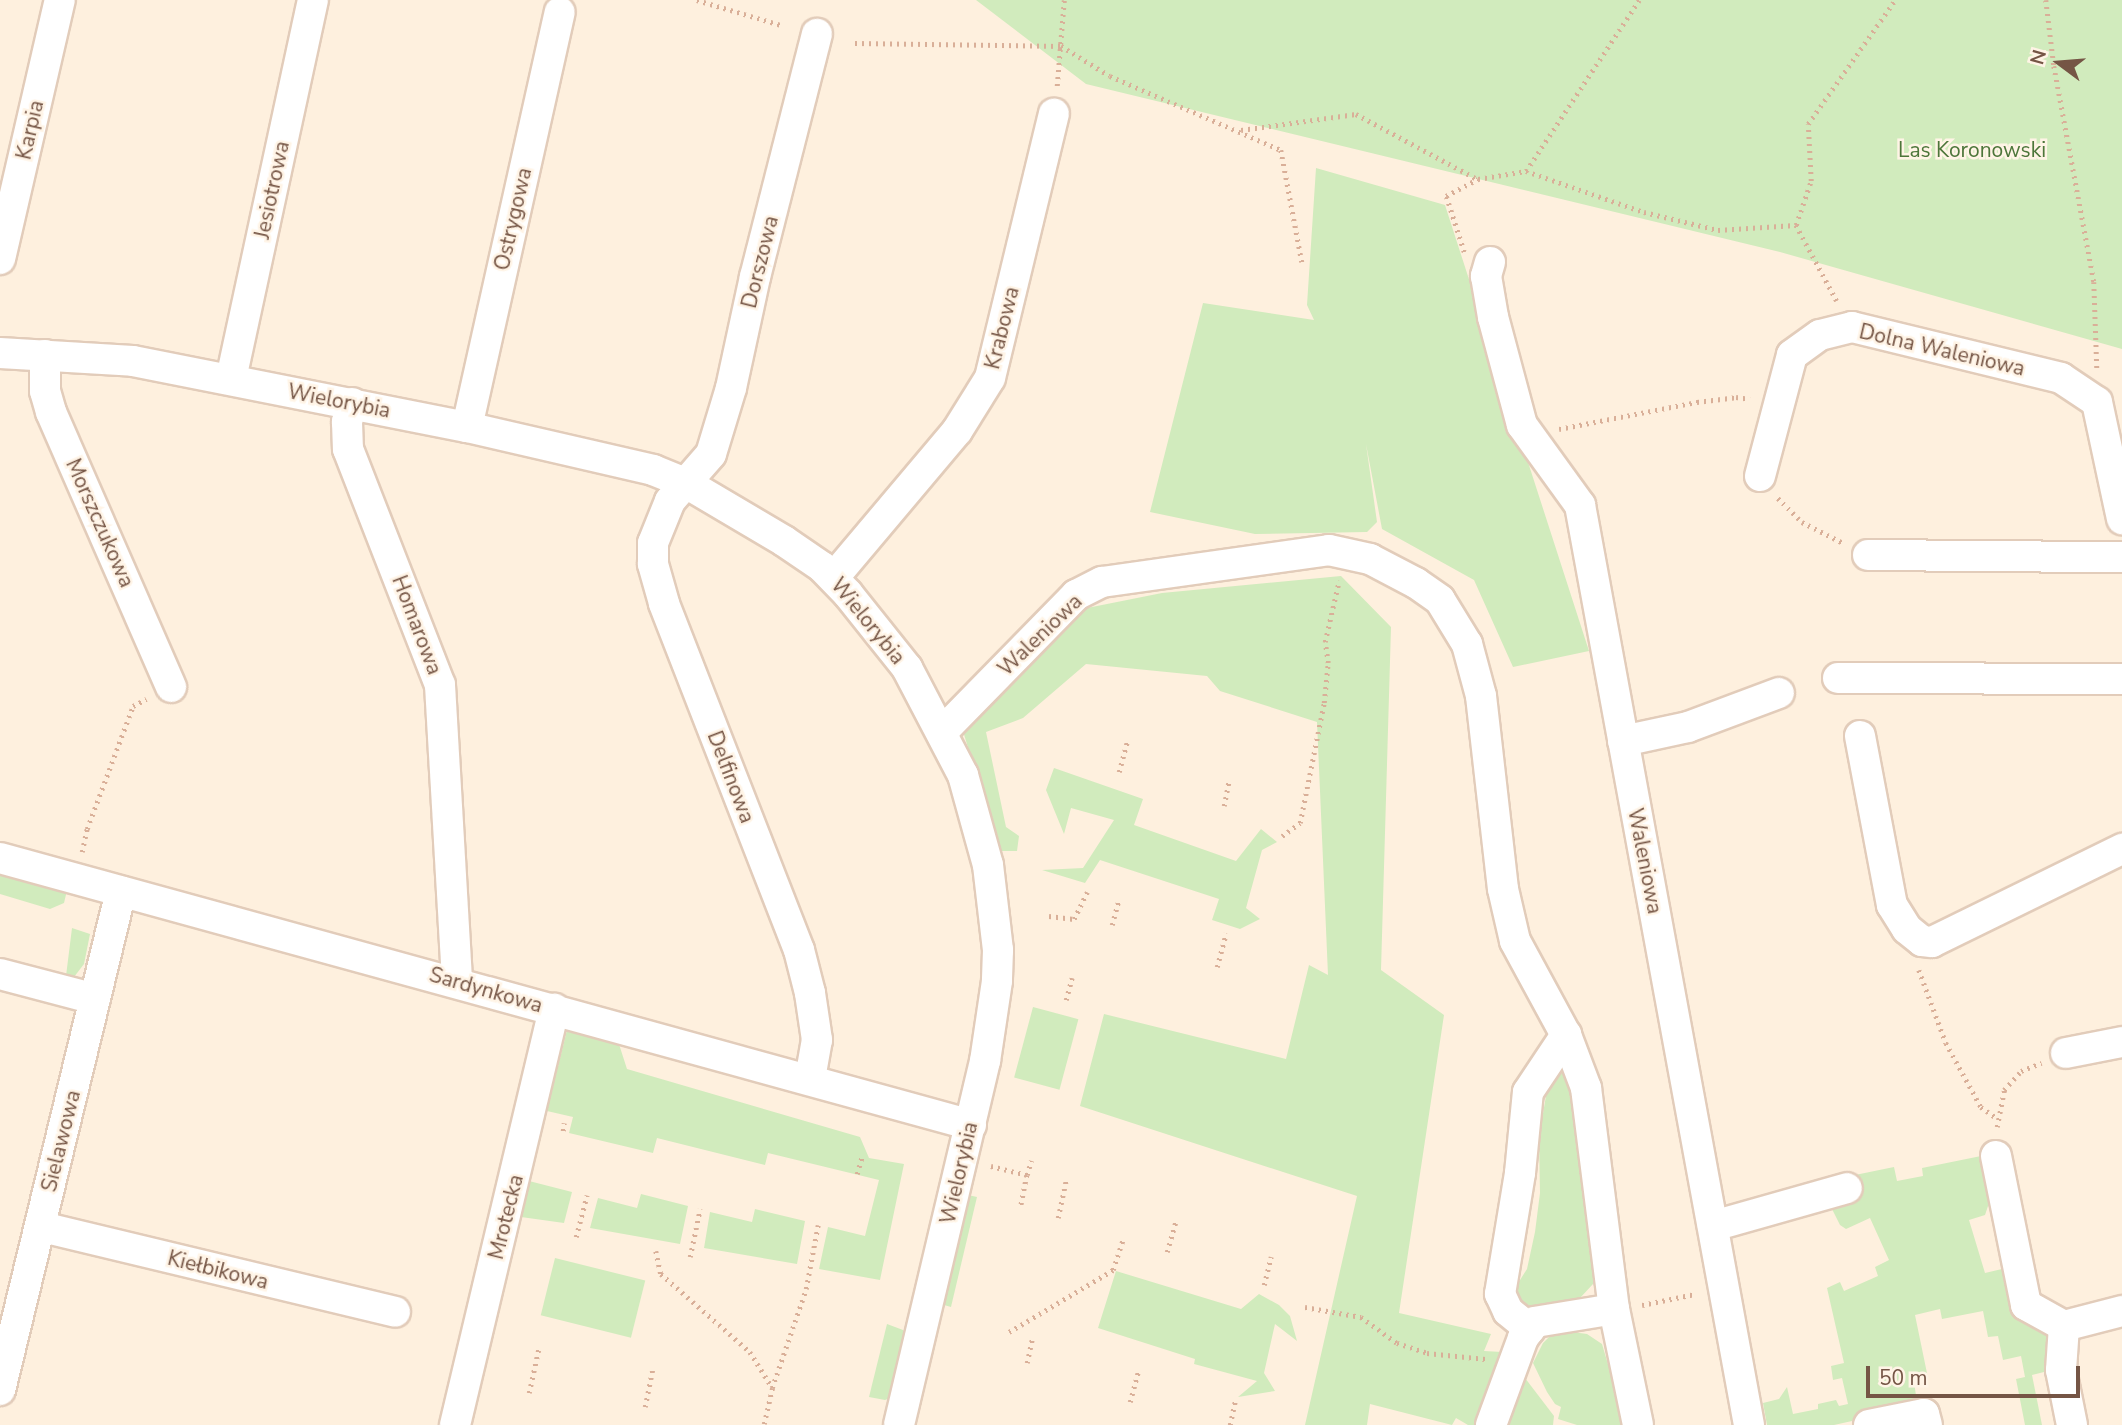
<!DOCTYPE html>
<meta charset="utf-8">
<style>
body{margin:0}
#map{position:relative;width:2122px;height:1425px;overflow:hidden;background:#fef0de;font-family:"Nunito Sans",sans-serif}
div>[style]{position:absolute}
[style*='--x']{left:calc(var(--x)*1px);top:calc(var(--y)*1px);width:calc(var(--w)*1px);rotate:calc(var(--a)*1deg)}
.green>*{inset:0;background:#d1ebbd;transform-origin:0 0}
.path>*{height:4.5px;margin-top:-2.25px;transform-origin:0;background:repeating-linear-gradient(90deg,#d9af98 0 2px,transparent 0 7px)}
.roads{filter:drop-shadow(2px 0 #e2ccba) drop-shadow(-2px 0 #e2ccba) drop-shadow(0 2px #e2ccba) drop-shadow(0 -2px #e2ccba)}
.minor>*{height:30px;margin:-15px;padding:0 15px;transform-origin:15px;border-radius:15px;background:#fff}
span{translate:-50% -50%;white-space:nowrap;text-align:center;line-height:1.15;-webkit-text-stroke:5px #fff4e6;paint-order:stroke}
.street-label{font-size:21px;color:#755545}
.park-label{font-size:21px;color:#4d763a}
.north{position:absolute;left:2024px;top:28px;width:70px;height:70px;-webkit-text-stroke:5px #fff4e6;paint-order:stroke;rotate:286deg;font-size:19px;font-weight:700;line-height:28px;text-align:center;color:#755545}
.north::after{content:'';display:block;margin:auto;width:24px;height:32px;background:#755545;clip-path:polygon(50% 0,100% 100%,50% 72%,0 100%)}
.scale{position:absolute;left:1866px;top:1366px;width:214px;height:32px;box-sizing:border-box;border:4px solid #755545;border-top:0;padding-left:9px;font-size:21px;line-height:24px;white-space:nowrap;color:#755545;-webkit-text-stroke:5px #fff4e6;paint-order:stroke}
</style>
<div id="map">
<div class="green">
<div style="clip-path:polygon(976px 0,2122px 0,2122px 349px,1780px 252px,1086px 84px)"></div>
<div style="clip-path:polygon(1316px 168px,1445px 205px,1589px 651px,1513px 667px,1474px 580px,1382px 529px,1366px 444px,1377px 522px,1367px 532px,1255px 534px,1150px 512px,1203px 303px,1314px 320px,1307px 305px)"></div>
<div style="clip-path:polygon(1341px 576px,1391px 627px,1381px 970px,1444px 1015px,1399px 1313px,1491px 1334px,1484px 1351px,1502px 1352px,1475px 1425px,1468px 1425px,1456px 1418px,1452px 1425px,1370px 1404px,1367px 1425px,1305px 1425px,1357px 1196px,1080px 1106px,1104px 1014px,1286px 1059px,1309px 965px,1328px 975px,1317px 722px,1220px 691px,1207px 676px,1086px 664px,1023px 718px,986px 732px,1006px 827px,1019px 836px,1017px 851px,1000px 851px,962px 728px,1087px 608px,1162px 593px)"></div>
<div style="clip-path:polygon(1054px 768px,1143px 799px,1134px 825px,1236px 861px,1261px 829px,1277px 842px,1262px 850px,1246px 908px,1260px 919px,1240px 929px,1212px 920px,1219px 899px,1100px 860px,1085px 883px,1042px 870px,1083px 868px,1114px 820px,1071px 808px,1064px 834px,1046px 790px)"></div>
<div style="clip-path:polygon(0 868px,69px 882px,64px 903px,50px 909px,0 894px)"></div>
<div style="clip-path:polygon(72px 928px,90px 934px,84px 964px,74px 977px,66px 976px)"></div>
<div style="left:1033px;top:1007px;width:47px;height:73px;rotate:15deg"></div>
<div style="clip-path:polygon(568px 1026px,617px 1038px,627px 1069px,860px 1137px,869px 1158px,904px 1164px,880px 1280px,819px 1269px,828px 1227px,865px 1236px,879px 1180px,768px 1153px,765px 1165px,657px 1138px,653px 1153px,569px 1133px,573px 1117px,547px 1111px)"></div>
<div style="clip-path:polygon(1561px 1066px,1568px 1074px,1598px 1262px,1593px 1284px,1580px 1298px,1534px 1309px,1522px 1304px,1515px 1288px,1527px 1269px,1535px 1232px,1540px 1193px,1539px 1137px,1548px 1084px)"></div>
<div style="clip-path:polygon(1986px 1155px,1994px 1188px,1985px 1215px,1969px 1220px,1985px 1273px,2002px 1269px,2016px 1312px,2027px 1324px,2043px 1331px,2048px 1338px,2048px 1371px,2032px 1375px,2042px 1425px,2025px 1425px,2016px 1379px,2025px 1377px,2021px 1356px,2003px 1360px,1998px 1336px,1988px 1337px,1983px 1311px,1942px 1319px,1940px 1309px,1915px 1315px,1928px 1378px,1914px 1382px,1918px 1409px,1890px 1407px,1857px 1414px,1852px 1421px,1834px 1425px,1767px 1425px,1763px 1403px,1779px 1399px,1787px 1387px,1793px 1414px,1818px 1409px,1818px 1404px,1836px 1400px,1839px 1406px,1848px 1404px,1842px 1378px,1833px 1380px,1831px 1366px,1844px 1363px,1827px 1288px,1840px 1282px,1844px 1291px,1878px 1276px,1875px 1267px,1889px 1260px,1870px 1218px,1846px 1229px,1840px 1225px,1829px 1203px,1858px 1193px,1855px 1175px,1894px 1167px,1897px 1181px,1923px 1176px,1922px 1168px)"></div>
<div style="clip-path:polygon(529px 1181px,572px 1192px,564px 1223px,521px 1217px)"></div>
<div style="clip-path:polygon(641px 1194px,688px 1206px,680px 1244px,590px 1228px,598px 1198px,637px 1208px)"></div>
<div style="clip-path:polygon(968px 1195px,977px 1197px,951px 1307px,944px 1305px,938px 1297px)"></div>
<div style="clip-path:polygon(755px 1209px,805px 1221px,797px 1264px,704px 1248px,710px 1212px,752px 1222px)"></div>
<div style="left:555px;top:1258px;width:93px;height:59px;rotate:14deg"></div>
<div style="clip-path:polygon(1116px 1271px,1241px 1309px,1259px 1294px,1279px 1305px,1290px 1316px,1297px 1341px,1275px 1324px,1264px 1373px,1275px 1391px,1238px 1397px,1257px 1381px,1194px 1364px,1195px 1359px,1098px 1328px)"></div>
<div style="clip-path:polygon(887px 1324px,903px 1330px,911px 1341px,898px 1395px,885px 1400px,869px 1397px)"></div>
<div style="clip-path:polygon(1565px 1331px,1587px 1334px,1602px 1344px,1626px 1425px,1577px 1425px,1558px 1419px,1561px 1407px,1555px 1404px,1547px 1392px,1533px 1363px,1543px 1343px,1549px 1337px)"></div>
<div style="clip-path:polygon(1525px 1378px,1554px 1416px,1553px 1425px,1505px 1425px)"></div>
</div>
<div class="path">
<div style="--x:697;--y:0;--w:88;--a:16.6"></div>
<div style="--x:2046;--y:0;--w:66;--a:83.1"></div>
<div style="--x:2054;--y:66;--w:220;--a:79.5"></div>
<div style="--x:2094;--y:282;--w:87;--a:88"></div>
<div style="--x:855;--y:43;--w:206;--a:0.8"></div>
<div style="--x:1061;--y:46;--w:57;--a:31.5"></div>
<div style="--x:1110;--y:76;--w:186;--a:23.4"></div>
<div style="--x:1281;--y:150;--w:114;--a:79.4"></div>
<div style="--x:1057;--y:86;--w:86;--a:-85.3"></div>
<div style="--x:1241;--y:130;--w:116;--a:-7.9"></div>
<div style="--x:1356;--y:114;--w:137;--a:28.2"></div>
<div style="--x:1526;--y:171;--w:125;--a:19.2"></div>
<div style="--x:1644;--y:212;--w:76;--a:13.7"></div>
<div style="--x:1718;--y:230;--w:78;--a:-3.7"></div>
<div style="--x:1796;--y:225;--w:46;--a:-71.2"></div>
<div style="--x:1811;--y:181;--w:57;--a:-93"></div>
<div style="--x:1808;--y:124;--w:151;--a:-54.9"></div>
<div style="--x:1796;--y:225;--w:86;--a:61.7"></div>
<div style="--x:1464;--y:252;--w:59;--a:-107.8"></div>
<div style="--x:1446;--y:196;--w:36;--a:-28"></div>
<div style="--x:1478;--y:179;--w:49;--a:-9.5"></div>
<div style="--x:1526;--y:171;--w:205;--a:-56.5"></div>
<div style="--x:1559;--y:429;--w:141;--a:-11.1"></div>
<div style="--x:1697;--y:402;--w:39;--a:-7"></div>
<div style="--x:1736;--y:397;--w:14;--a:8"></div>
<div style="--x:1778;--y:498;--w:34;--a:45"></div>
<div style="--x:1802;--y:522;--w:48;--a:27.1"></div>
<div style="--x:1119;--y:772;--w:31;--a:-75"></div>
<div style="--x:1224;--y:806;--w:25;--a:-79"></div>
<div style="--x:1282;--y:836;--w:22;--a:-36"></div>
<div style="--x:1300;--y:823;--w:122;--a:-78.7"></div>
<div style="--x:1324;--y:703;--w:40;--a:-84.3"></div>
<div style="--x:1328;--y:663;--w:21;--a:-98"></div>
<div style="--x:1325;--y:642;--w:63;--a:-77.1"></div>
<div style="--x:82;--y:852;--w:24;--a:-78"></div>
<div style="--x:87;--y:829;--w:131;--a:-69.5"></div>
<div style="--x:133;--y:706;--w:15;--a:-28"></div>
<div style="--x:1049;--y:916;--w:25;--a:7"></div>
<div style="--x:1074;--y:919;--w:30;--a:-64"></div>
<div style="--x:1112;--y:925;--w:24;--a:-75"></div>
<div style="--x:1217;--y:967;--w:35;--a:-75"></div>
<div style="--x:1919;--y:970;--w:78;--a:69.7"></div>
<div style="--x:1946;--y:1043;--w:73;--a:61.3"></div>
<div style="--x:1981;--y:1107;--w:19;--a:35"></div>
<div style="--x:1066;--y:1000;--w:23;--a:-75"></div>
<div style="--x:1997;--y:1127;--w:38;--a:-79"></div>
<div style="--x:2004;--y:1090;--w:25;--a:-48"></div>
<div style="--x:2021;--y:1071;--w:22;--a:-22"></div>
<div style="--x:563;--y:1131;--w:8;--a:-83"></div>
<div style="--x:991;--y:1166;--w:37;--a:14"></div>
<div style="--x:1027;--y:1175;--w:31;--a:101"></div>
<div style="--x:857;--y:1174;--w:19;--a:-74"></div>
<div style="--x:1027;--y:1175;--w:15;--a:-74"></div>
<div style="--x:1058;--y:1218;--w:39;--a:-78"></div>
<div style="--x:576;--y:1237;--w:43;--a:-75.3"></div>
<div style="--x:656;--y:1251;--w:24;--a:78"></div>
<div style="--x:661;--y:1274;--w:118;--a:41.2"></div>
<div style="--x:750;--y:1352;--w:41;--a:57.8"></div>
<div style="--x:1167;--y:1252;--w:32;--a:-74"></div>
<div style="--x:690;--y:1257;--w:49;--a:-78.2"></div>
<div style="--x:1264;--y:1285;--w:29;--a:-76"></div>
<div style="--x:1642;--y:1305;--w:54;--a:-11.7"></div>
<div style="--x:1305;--y:1307;--w:57;--a:10.1"></div>
<div style="--x:1361;--y:1317;--w:44;--a:35.8"></div>
<div style="--x:1397;--y:1343;--w:32;--a:18"></div>
<div style="--x:1427;--y:1353;--w:59;--a:5.8"></div>
<div style="--x:1009;--y:1332;--w:121;--a:-30.8"></div>
<div style="--x:1113;--y:1270;--w:33;--a:-72"></div>
<div style="--x:1027;--y:1363;--w:24;--a:-78"></div>
<div style="--x:529;--y:1393;--w:47;--a:-77.7"></div>
<div style="--x:1130;--y:1402;--w:31;--a:-75"></div>
<div style="--x:645;--y:1407;--w:41;--a:-78.7"></div>
<div style="--x:764;--y:1424;--w:37;--a:-77"></div>
<div style="--x:772;--y:1388;--w:105;--a:-71"></div>
<div style="--x:806;--y:1289;--w:65;--a:-79.4"></div>
<div style="--x:1230;--y:1425;--w:24;--a:-78"></div>
</div>
<div class="roads">
<div class="minor">
<div style="--x:0;--y:259;--w:266;--a:-77"></div>
<div style="--x:1490;--y:262;--w:15;--a:106"></div>
<div style="--x:1486;--y:276;--w:42;--a:80.3"></div>
<div style="--x:1493;--y:317;--w:112;--a:75"></div>
<div style="--x:1522;--y:425;--w:99;--a:54.1"></div>
<div style="--x:1580;--y:505;--w:935;--a:79.59"></div>
<div style="--x:0;--y:353;--w:133;--a:3.4"></div>
<div style="--x:133;--y:361;--w:340;--a:11.2"></div>
<div style="--x:467;--y:427;--w:191;--a:13"></div>
<div style="--x:653;--y:470;--w:35;--a:22"></div>
<div style="--x:686;--y:483;--w:114;--a:30.6"></div>
<div style="--x:784;--y:541;--w:46;--a:34.4"></div>
<div style="--x:822;--y:567;--w:37;--a:46"></div>
<div style="--x:848;--y:594;--w:95;--a:51.4"></div>
<div style="--x:907;--y:668;--w:121;--a:62.4"></div>
<div style="--x:963;--y:775;--w:93;--a:74.5"></div>
<div style="--x:988;--y:865;--w:86;--a:83.3"></div>
<div style="--x:998;--y:950;--w:31;--a:92"></div>
<div style="--x:997;--y:981;--w:81;--a:98.5"></div>
<div style="--x:985;--y:1061;--w:374;--a:103.3"></div>
<div style="--x:45;--y:355;--w:36;--a:90"></div>
<div style="--x:45;--y:391;--w:22;--a:74"></div>
<div style="--x:51;--y:412;--w:300;--a:66.4"></div>
<div style="--x:231;--y:379;--w:388;--a:-77.8"></div>
<div style="--x:352;--y:403;--w:20;--a:105"></div>
<div style="--x:347;--y:422;--w:27;--a:88"></div>
<div style="--x:348;--y:449;--w:253;--a:68.7"></div>
<div style="--x:440;--y:685;--w:296;--a:86.7"></div>
<div style="--x:467;--y:427;--w:425;--a:-77.4"></div>
<div style="--x:1760;--y:476;--w:125;--a:-75.2"></div>
<div style="--x:1792;--y:355;--w:34;--a:-36"></div>
<div style="--x:1820;--y:335;--w:33;--a:-14"></div>
<div style="--x:1852;--y:327;--w:215;--a:13.7"></div>
<div style="--x:2061;--y:378;--w:43;--a:33.7"></div>
<div style="--x:2097;--y:402;--w:120;--a:77.9"></div>
<div style="--x:1868;--y:555;--w:254;--a:0.5"></div>
<div style="--x:834;--y:577;--w:191;--a:-49.9"></div>
<div style="--x:957;--y:431;--w:62;--a:-58.1"></div>
<div style="--x:990;--y:378;--w:272;--a:-76.4"></div>
<div style="--x:1838;--y:678;--w:284;--a:0.2"></div>
<div style="--x:942;--y:732;--w:192;--a:-45.6"></div>
<div style="--x:1076;--y:595;--w:29;--a:-27"></div>
<div style="--x:1102;--y:582;--w:229;--a:-8"></div>
<div style="--x:1329;--y:550;--w:42;--a:12.4"></div>
<div style="--x:1370;--y:559;--w:52;--a:27.6"></div>
<div style="--x:1416;--y:583;--w:29;--a:35"></div>
<div style="--x:1440;--y:600;--w:52;--a:58.5"></div>
<div style="--x:1467;--y:644;--w:54;--a:74.9"></div>
<div style="--x:1481;--y:696;--w:194;--a:83.5"></div>
<div style="--x:1503;--y:889;--w:53;--a:77"></div>
<div style="--x:1515;--y:941;--w:107;--a:61.5"></div>
<div style="--x:1566;--y:1035;--w:57;--a:69.3"></div>
<div style="--x:1586;--y:1088;--w:223;--a:82.8"></div>
<div style="--x:1614;--y:1309;--w:118;--a:78.3"></div>
<div style="--x:1860;--y:736;--w:172;--a:79.3"></div>
<div style="--x:1892;--y:905;--w:28;--a:58"></div>
<div style="--x:1907;--y:929;--w:19;--a:39"></div>
<div style="--x:1922;--y:941;--w:10;--a:6"></div>
<div style="--x:1932;--y:942;--w:212;--a:-26.1"></div>
<div style="--x:1623;--y:741;--w:66;--a:-12.2"></div>
<div style="--x:1688;--y:727;--w:97;--a:-20.5"></div>
<div style="--x:0;--y:858;--w:1007;--a:15.37"></div>
<div style="--x:0;--y:974;--w:98;--a:14.7"></div>
<div style="--x:2066;--y:1053;--w:57;--a:-11.1"></div>
<div style="--x:810;--y:1079;--w:40;--a:-80"></div>
<div style="--x:817;--y:1040;--w:48;--a:-98.5"></div>
<div style="--x:810;--y:993;--w:44;--a:-104.3"></div>
<div style="--x:799;--y:950;--w:372;--a:-111.3"></div>
<div style="--x:664;--y:603;--w:41;--a:-105.8"></div>
<div style="--x:653;--y:564;--w:21;--a:-90"></div>
<div style="--x:653;--y:543;--w:45;--a:-68"></div>
<div style="--x:670;--y:501;--w:62;--a:-48.9"></div>
<div style="--x:711;--y:454;--w:69;--a:-73.1"></div>
<div style="--x:731;--y:388;--w:114;--a:-77.8"></div>
<div style="--x:755;--y:277;--w:251;--a:-75.7"></div>
<div style="--x:1996;--y:1156;--w:152;--a:78.6"></div>
<div style="--x:2026;--y:1305;--w:43;--a:28.9"></div>
<div style="--x:1713;--y:1226;--w:139;--a:-15.8"></div>
<div style="--x:42;--y:1227;--w:363;--a:13.5"></div>
<div style="--x:1530;--y:1329;--w:28;--a:-141"></div>
<div style="--x:1508;--y:1311;--w:19;--a:-115"></div>
<div style="--x:1500;--y:1294;--w:123;--a:-80.6"></div>
<div style="--x:1520;--y:1173;--w:81;--a:-84.4"></div>
<div style="--x:1528;--y:1092;--w:69;--a:-56.3"></div>
<div style="--x:0;--y:1390;--w:513;--a:-76.37"></div>
<div style="--x:455;--y:1425;--w:428;--a:-76.6"></div>
<div style="--x:1491;--y:1425;--w:93;--a:-69.8"></div>
<div style="--x:1523;--y:1338;--w:20;--a:-53"></div>
<div style="--x:1535;--y:1322;--w:80;--a:-9.3"></div>
<div style="--x:1869;--y:1425;--w:56;--a:-11.3"></div>
<div style="--x:1924;--y:1414;--w:11;--a:75"></div>
<div style="--x:2072;--y:1425;--w:56;--a:-101.3"></div>
<div style="--x:2061;--y:1370;--w:44;--a:-86.1"></div>
<div style="--x:2064;--y:1326;--w:60;--a:-14.5"></div>
</div>
</div>
<div class="street-label">
<span style="left:30px;top:130px;rotate:-77deg">Karpia</span>
<span style="left:272px;top:190px;rotate:-78deg">Jesiotrowa</span>
<span style="left:513px;top:219px;rotate:-77deg">Ostrygowa</span>
<span style="left:760px;top:262px;rotate:-76deg">Dorszowa</span>
<span style="left:1002px;top:328px;rotate:-76deg">Krabowa</span>
<span style="left:1942px;top:350px;rotate:13deg">Dolna Waleniowa</span>
<span style="left:339px;top:401px;rotate:11deg">Wielorybia</span>
<span style="left:100px;top:523px;rotate:66deg">Morszczukowa</span>
<span style="left:868px;top:621px;rotate:51deg">Wielorybia</span>
<span style="left:417px;top:625px;rotate:69deg">Homarowa</span>
<span style="left:1040px;top:635px;rotate:-44deg">Waleniowa</span>
<span style="left:731px;top:777px;rotate:69deg">Delfinowa</span>
<span style="left:1645px;top:861px;rotate:79deg">Waleniowa</span>
<span style="left:486px;top:990px;rotate:16deg">Sardynkowa</span>
<span style="left:61px;top:1141px;rotate:-76deg">Sielawowa</span>
<span style="left:959px;top:1173px;rotate:-77deg">Wielorybia</span>
<span style="left:506px;top:1217px;rotate:-76deg">Mrotecka</span>
<span style="left:218px;top:1270px;rotate:14deg">Kiełbikowa</span>
</div>
<div class="park-label">
<span style="left:1972px;top:150px">Las Koronowski</span>
</div>
<div class="north">N</div>
<div class="scale">50 m</div>
</div>
